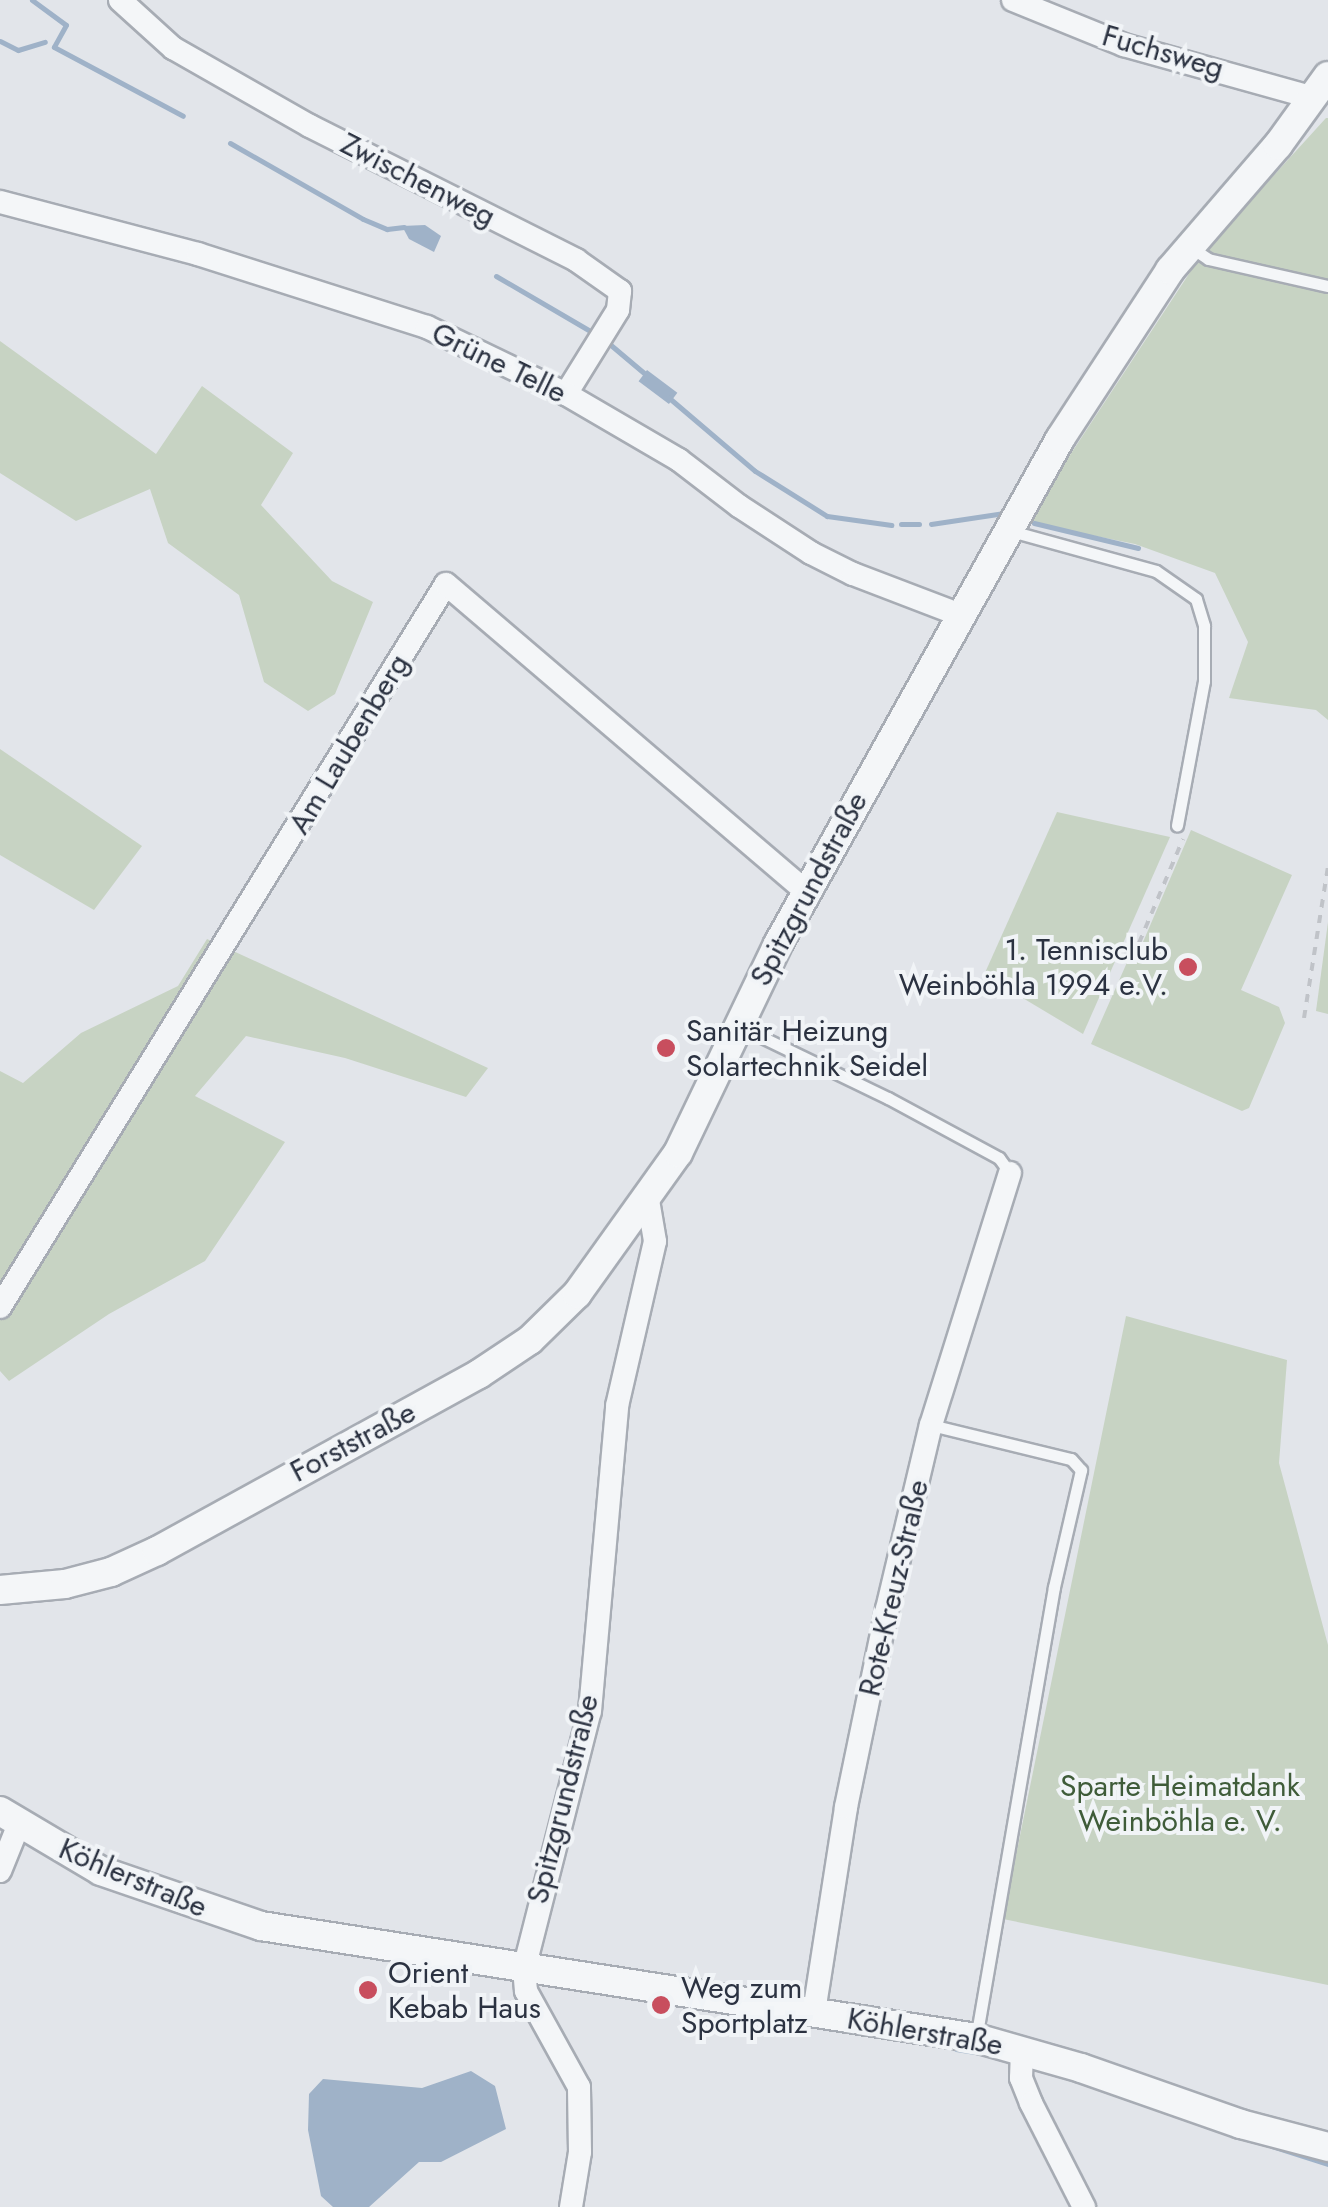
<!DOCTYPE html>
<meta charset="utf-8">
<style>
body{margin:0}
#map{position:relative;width:1328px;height:2207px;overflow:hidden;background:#e2e5ea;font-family:Jost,sans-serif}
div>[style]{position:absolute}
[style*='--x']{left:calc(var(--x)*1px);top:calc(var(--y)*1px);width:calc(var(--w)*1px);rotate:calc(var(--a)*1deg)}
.green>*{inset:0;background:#c7d3c3}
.water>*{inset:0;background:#9fb2c8;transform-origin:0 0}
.stream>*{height:5px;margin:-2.5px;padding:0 2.5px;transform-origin:2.5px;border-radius:2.5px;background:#9fb2c8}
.path>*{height:4px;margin-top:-2px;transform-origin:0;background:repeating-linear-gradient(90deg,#c0c3c8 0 8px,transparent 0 16px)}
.roads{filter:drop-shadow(2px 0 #a7acb4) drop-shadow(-2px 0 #a7acb4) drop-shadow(0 2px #a7acb4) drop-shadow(0 -2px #a7acb4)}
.service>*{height:11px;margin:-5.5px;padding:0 5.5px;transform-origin:5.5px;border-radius:5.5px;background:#f4f6f8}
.minor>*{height:22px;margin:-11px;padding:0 11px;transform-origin:11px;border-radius:11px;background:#f4f6f8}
.tertiary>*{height:28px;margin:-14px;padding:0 14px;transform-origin:14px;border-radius:14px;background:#f4f6f8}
.dots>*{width:28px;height:28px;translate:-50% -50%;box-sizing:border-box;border:5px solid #f1f4f7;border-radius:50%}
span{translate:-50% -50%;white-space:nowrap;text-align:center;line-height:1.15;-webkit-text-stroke:8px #f1f4f7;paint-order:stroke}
.street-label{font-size:30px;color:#2b3241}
.poi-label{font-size:30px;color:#2b3241}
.right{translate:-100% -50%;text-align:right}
.left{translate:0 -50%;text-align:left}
.park-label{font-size:30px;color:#3f5c39}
</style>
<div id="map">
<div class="green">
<div style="clip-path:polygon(1326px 118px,1328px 118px,1328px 720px,1316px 710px,1229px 698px,1248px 642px,1215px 573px,1135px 544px,1026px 522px,1202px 254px)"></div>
<div style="clip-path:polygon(0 341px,156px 454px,202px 386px,293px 453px,261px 505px,332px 581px,373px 602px,335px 694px,308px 711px,264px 682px,239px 595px,168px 543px,150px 489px,76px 521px,0 473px)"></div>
<div style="clip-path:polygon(0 749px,142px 846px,94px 910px,0 855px)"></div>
<div style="clip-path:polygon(1057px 812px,1170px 837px,1083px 1034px,984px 975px)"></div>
<div style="clip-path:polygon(1191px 830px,1292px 875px,1241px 990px,1279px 1007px,1285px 1023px,1249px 1108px,1242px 1111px,1091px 1044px,1136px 942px,1143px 942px)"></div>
<div style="clip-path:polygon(1328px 922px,1328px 1014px,1316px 1011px)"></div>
<div style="clip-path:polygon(207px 939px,488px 1068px,466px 1097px,345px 1058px,246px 1036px,195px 1096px,285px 1142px,205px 1261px,109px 1314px,9px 1381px,0 1371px,0 1071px,23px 1083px,81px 1033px,178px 986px)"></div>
<div style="clip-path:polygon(1126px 1316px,1287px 1360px,1279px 1463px,1328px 1645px,1328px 1985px,1003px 1919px)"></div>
</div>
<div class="water">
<div style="clip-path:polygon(425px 225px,441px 236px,434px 252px,409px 239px,402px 226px)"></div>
<div style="left:647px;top:370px;width:38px;height:14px;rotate:37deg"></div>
<div style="clip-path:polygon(471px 2071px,495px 2086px,506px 2129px,441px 2162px,419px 2162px,369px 2207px,333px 2207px,321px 2196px,308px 2130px,309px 2094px,323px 2079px,422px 2088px)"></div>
</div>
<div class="stream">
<div style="--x:32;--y:0;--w:42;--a:36.3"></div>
<div style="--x:66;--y:25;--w:25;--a:119"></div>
<div style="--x:54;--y:47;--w:146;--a:28.1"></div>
<div style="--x:0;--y:41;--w:20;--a:27"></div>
<div style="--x:18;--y:50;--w:28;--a:-17"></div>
<div style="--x:230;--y:143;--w:153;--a:29.7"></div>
<div style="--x:363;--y:219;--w:26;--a:23"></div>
<div style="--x:387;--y:229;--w:17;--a:-7"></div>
<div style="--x:496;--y:276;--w:117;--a:30.3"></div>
<div style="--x:606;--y:341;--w:57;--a:40.1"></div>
<div style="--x:668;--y:397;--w:114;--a:40.4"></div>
<div style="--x:755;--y:471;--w:85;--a:32"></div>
<div style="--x:827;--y:516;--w:65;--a:8"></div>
<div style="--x:1034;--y:523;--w:107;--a:13.5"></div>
<div style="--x:901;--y:524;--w:18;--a:0"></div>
<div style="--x:931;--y:524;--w:74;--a:-8.6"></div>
<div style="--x:956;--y:2049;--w:24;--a:9"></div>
<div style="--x:1272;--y:2146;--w:59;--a:17.8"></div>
</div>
<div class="path">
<div style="--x:1139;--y:943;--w:113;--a:-67.1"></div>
<div style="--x:1304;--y:1018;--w:154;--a:-81"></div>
</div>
<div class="roads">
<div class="service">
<div style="--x:1189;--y:246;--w:23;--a:34"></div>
<div style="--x:1208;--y:259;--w:123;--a:12.7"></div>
<div style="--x:1011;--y:531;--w:150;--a:15.4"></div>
<div style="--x:1156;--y:571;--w:49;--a:35"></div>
<div style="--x:1196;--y:599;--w:28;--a:73"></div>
<div style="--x:1204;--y:626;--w:55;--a:90"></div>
<div style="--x:1204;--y:681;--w:147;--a:100.6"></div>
<div style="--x:741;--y:1027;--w:163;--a:25.8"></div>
<div style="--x:888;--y:1098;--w:126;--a:28.4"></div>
<div style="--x:999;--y:1158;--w:19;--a:54"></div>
<div style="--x:931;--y:1425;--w:144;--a:13.7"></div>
<div style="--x:1071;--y:1459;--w:15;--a:48"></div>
<div style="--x:1081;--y:1470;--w:120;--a:103"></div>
<div style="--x:1054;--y:1587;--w:458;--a:99.8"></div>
</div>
<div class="minor">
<div style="--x:120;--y:0;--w:72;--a:42.2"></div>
<div style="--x:173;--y:48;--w:158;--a:29.7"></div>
<div style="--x:310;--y:126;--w:298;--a:26.7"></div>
<div style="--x:576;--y:260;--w:54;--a:35.2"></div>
<div style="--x:620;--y:291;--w:19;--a:96"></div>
<div style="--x:618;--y:310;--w:99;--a:121.8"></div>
<div style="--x:1013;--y:0;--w:120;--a:22.1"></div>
<div style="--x:1124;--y:45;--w:197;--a:15.6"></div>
<div style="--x:0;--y:202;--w:205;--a:14.7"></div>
<div style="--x:198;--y:254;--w:240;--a:17.7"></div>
<div style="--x:427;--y:327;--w:154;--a:25.7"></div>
<div style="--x:566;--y:394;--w:131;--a:30.3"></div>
<div style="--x:679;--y:460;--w:76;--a:37.5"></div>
<div style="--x:739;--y:506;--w:86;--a:33.1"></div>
<div style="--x:811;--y:553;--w:47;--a:26.6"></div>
<div style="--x:853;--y:574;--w:112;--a:20.9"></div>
<div style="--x:0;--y:1307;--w:849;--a:-58.33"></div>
<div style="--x:446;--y:584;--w:475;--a:40.5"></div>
<div style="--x:0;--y:1871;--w:51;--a:-68"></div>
<div style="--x:814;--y:2012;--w:207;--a:-81.1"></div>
<div style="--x:846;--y:1807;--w:202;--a:-78.3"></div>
<div style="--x:887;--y:1609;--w:189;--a:-76.6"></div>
<div style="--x:931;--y:1425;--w:264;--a:-72.6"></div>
<div style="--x:1022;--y:2050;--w:28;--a:92"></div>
<div style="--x:1021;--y:2078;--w:27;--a:68"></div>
<div style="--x:1031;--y:2103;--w:117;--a:63"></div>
<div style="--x:571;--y:2207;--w:56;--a:-80.7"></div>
<div style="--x:580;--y:2152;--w:65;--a:-90.9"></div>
<div style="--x:579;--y:2087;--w:110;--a:-118.9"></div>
<div style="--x:526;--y:1991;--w:22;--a:-95"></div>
<div style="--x:524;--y:1969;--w:266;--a:-75.7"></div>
<div style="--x:590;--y:1711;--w:306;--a:-84.9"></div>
<div style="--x:617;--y:1406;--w:169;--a:-77"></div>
<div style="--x:655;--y:1241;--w:42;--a:-99.7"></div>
</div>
<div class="tertiary">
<div style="--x:0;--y:1590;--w:65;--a:-5.3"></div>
<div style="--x:65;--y:1584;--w:48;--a:-14.6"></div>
<div style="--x:111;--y:1572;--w:51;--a:-24.5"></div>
<div style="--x:157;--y:1551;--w:367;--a:-28.8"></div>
<div style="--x:479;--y:1374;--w:61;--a:-33.7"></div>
<div style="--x:530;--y:1340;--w:66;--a:-44.4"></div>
<div style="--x:577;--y:1294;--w:173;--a:-54.4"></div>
<div style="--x:678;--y:1153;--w:232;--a:-64.4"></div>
<div style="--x:778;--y:944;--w:578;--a:-60.82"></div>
<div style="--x:1060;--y:439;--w:202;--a:-56.9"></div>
<div style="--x:1170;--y:270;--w:165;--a:-49.2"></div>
<div style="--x:1278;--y:145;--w:85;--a:-54.1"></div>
<div style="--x:0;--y:1811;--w:117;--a:30.7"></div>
<div style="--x:101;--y:1871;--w:169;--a:19"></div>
<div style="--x:261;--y:1926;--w:724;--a:8.9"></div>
<div style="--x:976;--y:2038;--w:109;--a:15.9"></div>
<div style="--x:1081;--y:2068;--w:170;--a:19.3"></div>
<div style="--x:1241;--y:2124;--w:90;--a:14.8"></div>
</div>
</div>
<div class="dots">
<div style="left:1188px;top:967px;background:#c84e5e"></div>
<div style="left:666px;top:1048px;background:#c84e5e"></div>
<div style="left:368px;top:1990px;background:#c84e5e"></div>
<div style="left:661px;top:2005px;background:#c84e5e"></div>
</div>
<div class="street-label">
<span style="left:1163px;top:52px;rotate:16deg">Fuchsweg</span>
<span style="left:418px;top:180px;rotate:27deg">Zwischenweg</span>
<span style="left:499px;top:363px;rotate:26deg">Grüne Telle</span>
<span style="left:349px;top:744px;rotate:-59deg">Am Laubenberg</span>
<span style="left:809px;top:889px;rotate:-62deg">Spitzgrundstraße</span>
<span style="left:353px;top:1442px;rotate:-28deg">Forststraße</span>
<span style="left:894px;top:1588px;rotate:-77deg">Rote-Kreuz-Straße</span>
<span style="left:563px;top:1799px;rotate:-76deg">Spitzgrundstraße</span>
<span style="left:133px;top:1878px;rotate:23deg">Köhlerstraße</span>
<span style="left:925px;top:2032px;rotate:10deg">Köhlerstraße</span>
</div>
<div class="poi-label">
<span class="right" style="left:1168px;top:967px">1. Tennisclub<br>Weinböhla 1994 e.V.</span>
<span class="left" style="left:686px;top:1048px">Sanitär Heizung<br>Solartechnik Seidel</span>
<span class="left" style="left:388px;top:1990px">Orient<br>Kebab Haus</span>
<span class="left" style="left:681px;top:2005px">Weg zum<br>Sportplatz</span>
</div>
<div class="park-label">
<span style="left:1180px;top:1803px">Sparte Heimatdank<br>Weinböhla e. V.</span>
</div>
</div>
